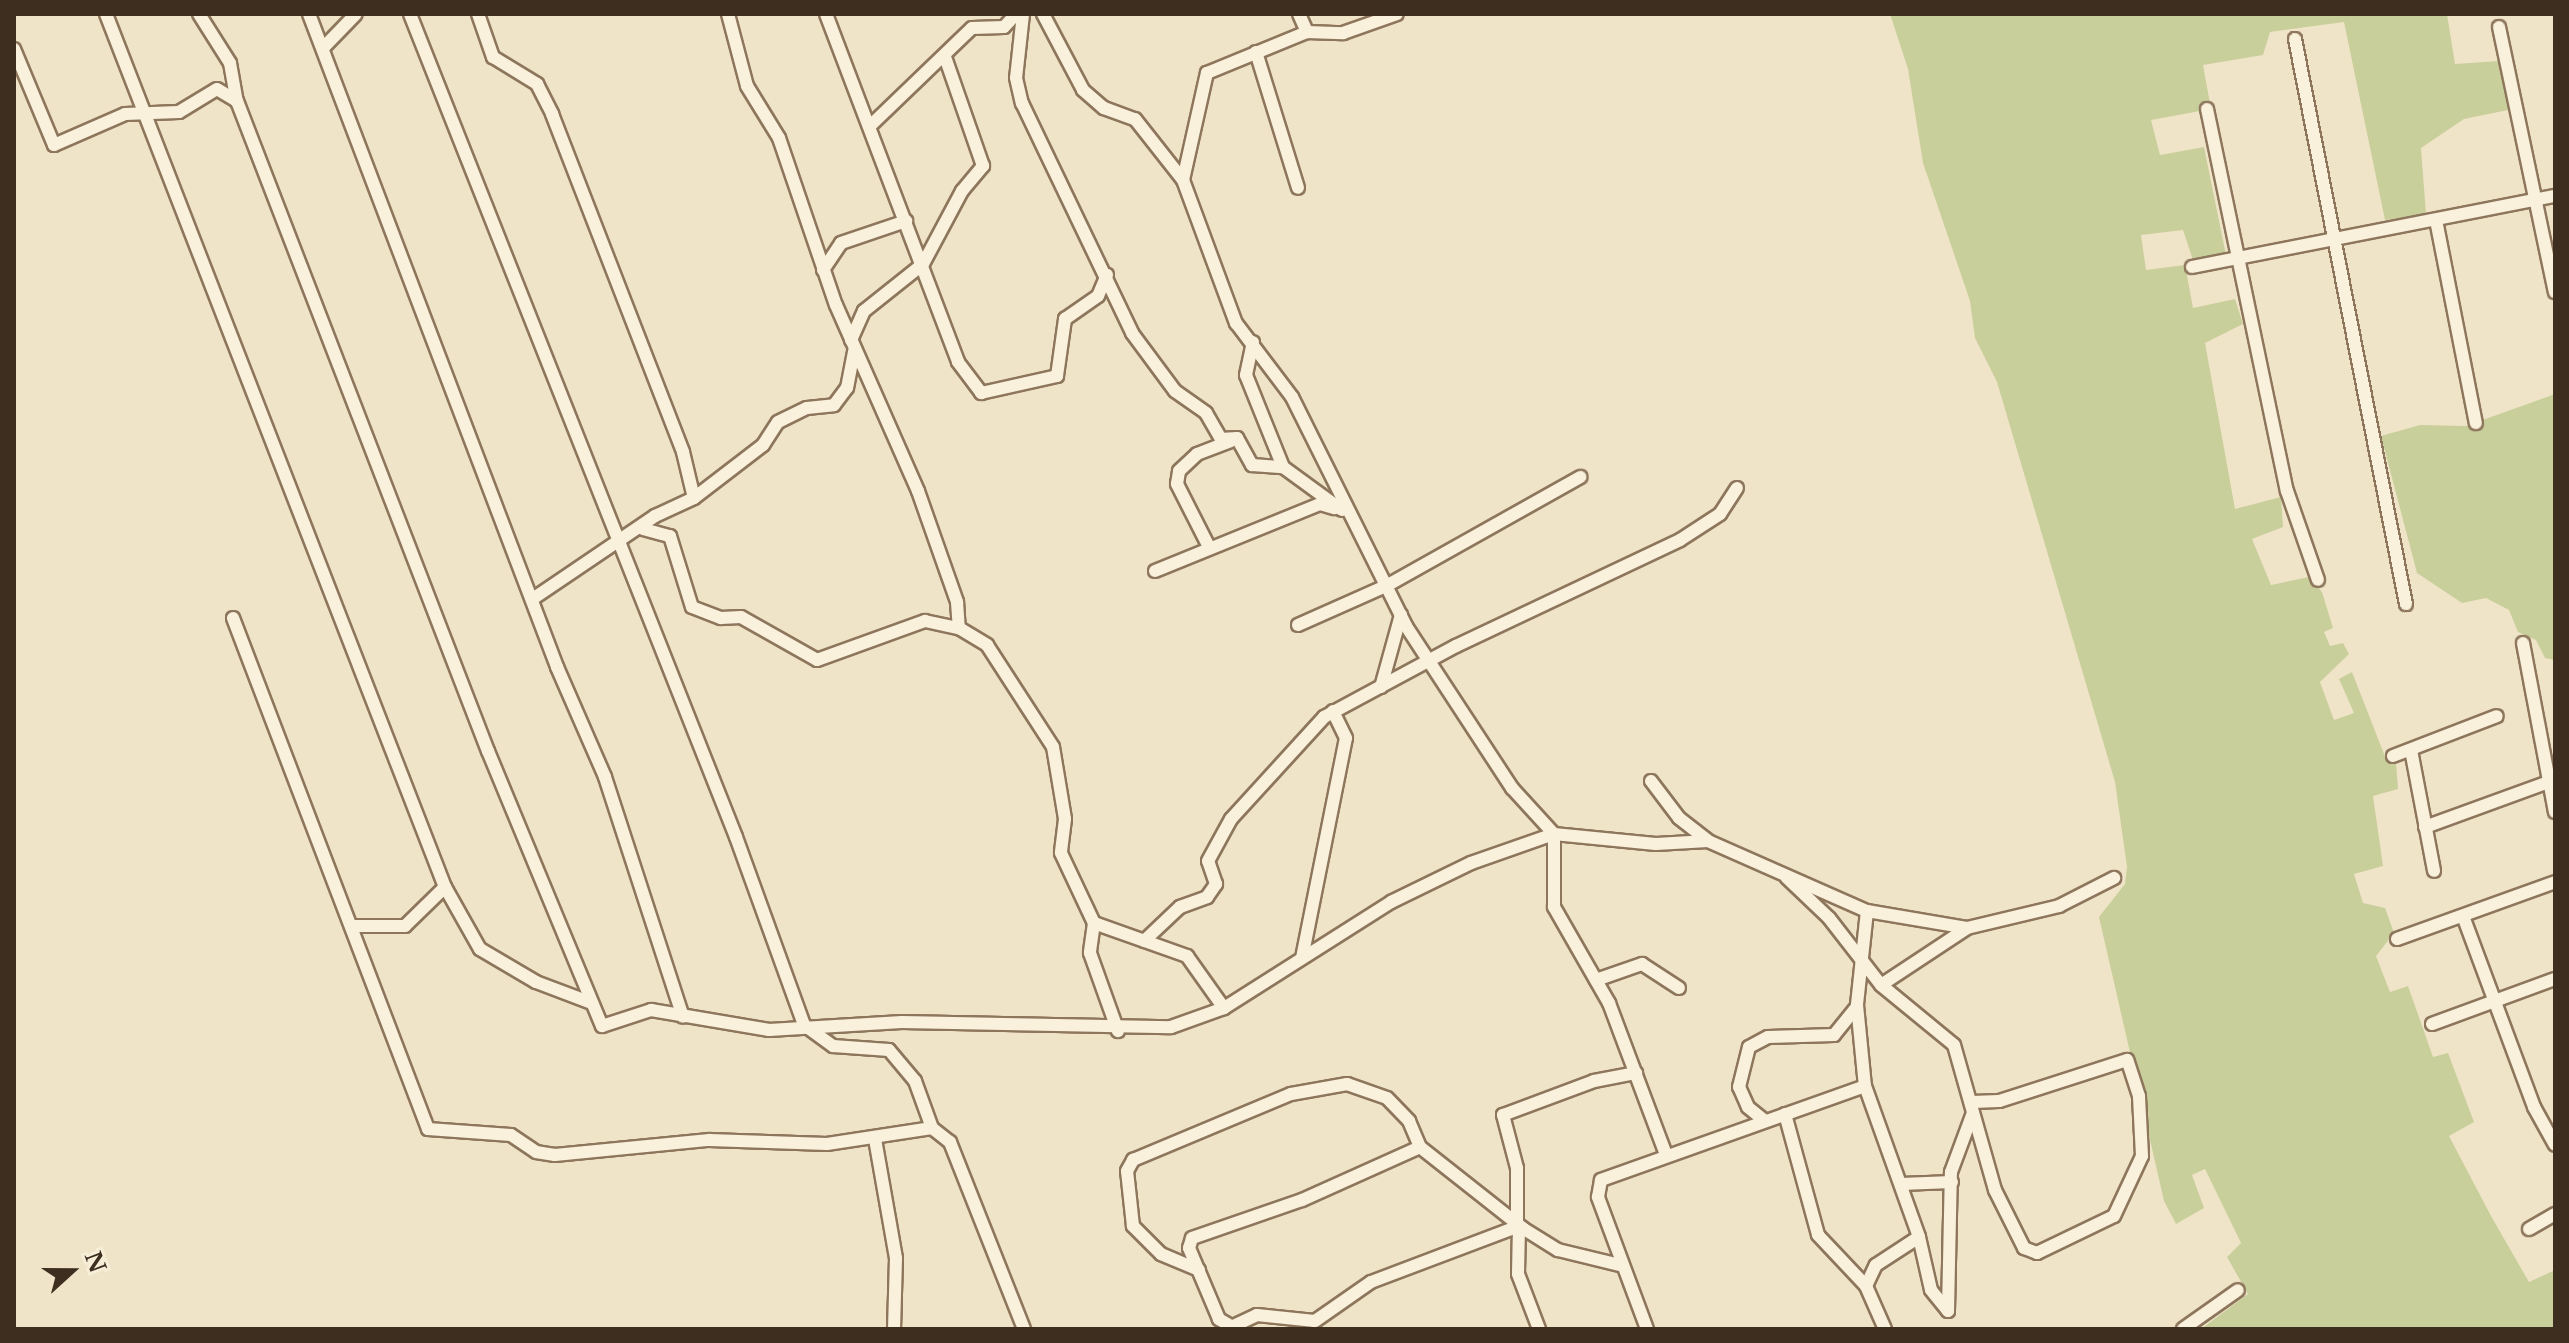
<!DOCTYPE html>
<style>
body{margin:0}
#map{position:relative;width:2569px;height:1343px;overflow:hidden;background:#f0e4c8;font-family:"Libre Baskerville",serif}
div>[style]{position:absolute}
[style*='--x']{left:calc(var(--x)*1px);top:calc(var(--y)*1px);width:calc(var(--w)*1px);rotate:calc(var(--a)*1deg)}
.green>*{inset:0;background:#c9cf9b}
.roads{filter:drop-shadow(2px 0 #8d765c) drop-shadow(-2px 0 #8d765c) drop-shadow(0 2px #8d765c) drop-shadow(0 -2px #8d765c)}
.minor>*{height:12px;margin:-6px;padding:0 6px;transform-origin:6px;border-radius:6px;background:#faf1dc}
span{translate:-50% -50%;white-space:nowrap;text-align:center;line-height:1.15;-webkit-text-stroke:8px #f7eed8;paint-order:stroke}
.frame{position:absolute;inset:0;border:16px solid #3d2e20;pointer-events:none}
.north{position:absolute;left:32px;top:1231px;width:80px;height:80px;-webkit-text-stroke:6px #f7eed8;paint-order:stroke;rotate:69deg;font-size:22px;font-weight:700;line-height:32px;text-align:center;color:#3d2e20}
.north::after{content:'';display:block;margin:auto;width:28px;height:36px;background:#3d2e20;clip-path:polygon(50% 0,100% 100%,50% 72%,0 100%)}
</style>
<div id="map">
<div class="green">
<div style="clip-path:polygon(1890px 14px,2447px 14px,2455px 64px,2499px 61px,2508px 110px,2464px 119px,2421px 148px,2426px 214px,2385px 220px,2344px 22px,2270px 32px,2263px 55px,2203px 65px,2211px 109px,2151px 120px,2160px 155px,2204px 147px,2226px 255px,2193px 260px,2183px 230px,2141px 235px,2146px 270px,2185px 265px,2193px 308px,2235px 299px,2243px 324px,2205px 343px,2235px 509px,2281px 497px,2283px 527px,2252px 539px,2271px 585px,2309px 577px,2322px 592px,2333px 628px,2324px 632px,2330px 646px,2343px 643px,2349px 654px,2320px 682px,2334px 720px,2354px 713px,2339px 679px,2352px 672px,2386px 759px,2396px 763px,2398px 789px,2373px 796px,2383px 866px,2354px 874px,2363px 903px,2385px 908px,2394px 933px,2376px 956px,2390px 992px,2408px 986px,2433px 1057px,2448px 1053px,2474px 1122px,2449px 1136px,2491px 1216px,2529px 1282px,2555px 1270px,2555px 1329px,2201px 1329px,2248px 1294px,2227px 1257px,2241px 1243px,2205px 1169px,2192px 1175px,2204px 1208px,2176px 1224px,2164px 1201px,2099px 917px,2125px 884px,2127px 867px,2115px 782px,1997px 382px,1975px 338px,1970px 301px,1923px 163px,1908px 69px)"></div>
<div style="clip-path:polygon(2555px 394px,2555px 660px,2545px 658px,2536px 640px,2518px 632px,2509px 610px,2486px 598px,2462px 603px,2417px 573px,2381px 436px,2420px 425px,2466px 426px)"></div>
</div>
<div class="roads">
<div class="minor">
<div style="--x:106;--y:14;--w:937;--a:68.78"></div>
<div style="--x:445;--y:887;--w:71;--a:60.6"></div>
<div style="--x:480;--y:949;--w:65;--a:30.5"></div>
<div style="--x:536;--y:982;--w:57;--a:20.7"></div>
<div style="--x:199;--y:14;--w:58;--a:57.7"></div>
<div style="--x:230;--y:63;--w:39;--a:80"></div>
<div style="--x:237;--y:101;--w:697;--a:68.89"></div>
<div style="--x:488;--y:751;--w:298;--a:67.5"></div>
<div style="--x:602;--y:1026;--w:52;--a:-18.1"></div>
<div style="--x:651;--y:1010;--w:120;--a:9.6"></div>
<div style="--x:769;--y:1030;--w:133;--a:-3.4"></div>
<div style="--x:902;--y:1022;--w:269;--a:1.1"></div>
<div style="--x:1171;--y:1027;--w:56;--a:-19.7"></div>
<div style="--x:1224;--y:1008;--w:198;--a:-32.4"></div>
<div style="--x:1391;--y:902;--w:89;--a:-26"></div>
<div style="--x:1471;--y:863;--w:88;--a:-19.3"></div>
<div style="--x:1554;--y:834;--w:102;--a:5.6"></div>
<div style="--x:1656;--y:844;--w:52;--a:-3.3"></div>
<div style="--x:1708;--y:841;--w:174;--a:23.8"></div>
<div style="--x:1867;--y:911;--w:101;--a:9.6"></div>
<div style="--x:1967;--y:928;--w:95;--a:-13.4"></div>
<div style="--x:2059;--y:906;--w:62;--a:-27"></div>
<div style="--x:309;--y:14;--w:699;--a:69.2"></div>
<div style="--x:557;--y:667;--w:120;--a:66.4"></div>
<div style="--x:605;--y:777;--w:252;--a:72"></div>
<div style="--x:410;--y:14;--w:885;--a:68.39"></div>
<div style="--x:736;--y:837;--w:200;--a:70.1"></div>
<div style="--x:804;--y:1025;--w:36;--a:36"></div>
<div style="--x:833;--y:1046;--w:56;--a:4.1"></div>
<div style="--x:889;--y:1050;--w:40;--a:50"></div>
<div style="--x:915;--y:1081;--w:50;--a:70.1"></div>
<div style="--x:478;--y:14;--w:46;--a:70.8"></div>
<div style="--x:493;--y:57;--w:52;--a:31.5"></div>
<div style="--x:537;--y:84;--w:34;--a:63"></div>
<div style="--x:552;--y:114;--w:362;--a:68.8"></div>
<div style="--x:683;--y:452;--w:47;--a:76.6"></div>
<div style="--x:694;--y:498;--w:43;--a:155.2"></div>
<div style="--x:655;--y:516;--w:146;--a:145.9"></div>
<div style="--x:728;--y:14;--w:74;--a:75.2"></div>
<div style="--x:747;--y:86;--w:61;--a:58.4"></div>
<div style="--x:779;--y:138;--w:176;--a:71.2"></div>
<div style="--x:836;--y:305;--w:203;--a:66.2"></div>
<div style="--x:918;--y:491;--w:118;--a:70.6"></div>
<div style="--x:957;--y:602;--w:26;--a:86"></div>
<div style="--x:826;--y:14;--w:372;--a:69.2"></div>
<div style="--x:958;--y:362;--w:39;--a:53"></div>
<div style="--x:981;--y:393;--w:78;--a:-12.6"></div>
<div style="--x:1057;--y:376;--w:58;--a:-82"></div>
<div style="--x:1065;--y:319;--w:40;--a:-34.9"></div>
<div style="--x:1098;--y:296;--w:23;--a:-67"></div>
<div style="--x:1023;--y:14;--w:64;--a:96.2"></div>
<div style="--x:1016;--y:78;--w:26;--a:77"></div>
<div style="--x:1022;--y:103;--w:255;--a:64.4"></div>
<div style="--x:1132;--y:333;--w:72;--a:53.4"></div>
<div style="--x:1175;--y:391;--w:38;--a:35"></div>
<div style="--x:1206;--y:413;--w:30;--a:60"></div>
<div style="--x:1221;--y:439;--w:16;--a:-4"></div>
<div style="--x:1237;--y:438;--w:31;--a:61"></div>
<div style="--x:1252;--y:465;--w:31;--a:4"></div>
<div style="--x:1283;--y:467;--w:73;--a:36.1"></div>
<div style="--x:1043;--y:14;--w:86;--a:62.2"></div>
<div style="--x:1083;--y:90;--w:28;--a:41"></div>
<div style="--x:1104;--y:108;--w:33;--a:20"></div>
<div style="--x:1135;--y:119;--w:78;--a:51.8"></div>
<div style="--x:1183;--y:180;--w:153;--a:69.7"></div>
<div style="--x:1236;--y:323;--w:93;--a:52.9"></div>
<div style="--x:1292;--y:397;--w:256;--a:63.5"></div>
<div style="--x:1406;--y:626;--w:194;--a:56.8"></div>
<div style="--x:1512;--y:788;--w:62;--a:47.6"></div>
<div style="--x:1554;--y:834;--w:73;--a:90"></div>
<div style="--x:1554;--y:907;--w:111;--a:60.2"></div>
<div style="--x:1609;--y:1003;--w:162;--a:69.4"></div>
<div style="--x:1299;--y:14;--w:20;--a:66"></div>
<div style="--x:2499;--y:27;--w:271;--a:78.1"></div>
<div style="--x:2295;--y:39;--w:576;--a:78.89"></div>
<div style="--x:323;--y:48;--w:47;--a:-45.9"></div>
<div style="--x:14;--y:49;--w:104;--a:67.4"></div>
<div style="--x:54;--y:145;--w:77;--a:-23.6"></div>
<div style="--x:125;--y:114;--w:54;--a:-2.1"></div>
<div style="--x:179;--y:112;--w:44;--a:-31.2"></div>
<div style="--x:217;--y:89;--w:23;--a:31"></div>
<div style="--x:1256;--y:52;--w:142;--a:72.8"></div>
<div style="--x:2207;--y:109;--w:390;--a:78.2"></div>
<div style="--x:2287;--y:491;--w:94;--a:70.8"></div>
<div style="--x:870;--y:126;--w:141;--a:-43.9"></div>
<div style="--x:972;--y:28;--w:32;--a:-2"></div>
<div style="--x:1004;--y:27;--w:18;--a:-47"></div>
<div style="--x:1183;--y:180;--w:110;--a:-77.4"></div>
<div style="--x:1207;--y:73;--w:108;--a:-22.3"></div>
<div style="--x:1307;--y:32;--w:36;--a:2"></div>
<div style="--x:1343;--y:33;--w:57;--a:-19.4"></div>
<div style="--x:2436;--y:220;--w:207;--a:78.9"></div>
<div style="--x:2192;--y:267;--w:370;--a:-11.1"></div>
<div style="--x:823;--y:270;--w:32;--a:-56"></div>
<div style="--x:841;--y:243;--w:69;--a:-18.7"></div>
<div style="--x:851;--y:340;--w:32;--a:-66"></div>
<div style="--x:864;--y:311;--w:75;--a:-38.5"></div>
<div style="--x:923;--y:264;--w:83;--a:-61.9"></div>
<div style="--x:962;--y:191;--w:33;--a:-50"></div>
<div style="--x:983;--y:166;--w:115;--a:-109.2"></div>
<div style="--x:1253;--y:342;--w:34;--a:102"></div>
<div style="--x:1246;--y:375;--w:99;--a:68.1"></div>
<div style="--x:694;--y:498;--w:87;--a:-37.5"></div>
<div style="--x:763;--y:445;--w:27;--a:-57"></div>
<div style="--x:778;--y:422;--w:32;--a:-26"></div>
<div style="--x:807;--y:408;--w:27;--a:-6"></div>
<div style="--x:834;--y:405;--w:21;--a:-53"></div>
<div style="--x:847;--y:388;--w:38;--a:-79"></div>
<div style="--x:643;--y:529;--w:28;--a:15"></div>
<div style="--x:670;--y:536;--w:74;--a:72.8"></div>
<div style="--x:692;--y:607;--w:31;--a:21"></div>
<div style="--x:721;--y:618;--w:20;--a:-3"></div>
<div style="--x:741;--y:617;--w:87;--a:29.5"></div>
<div style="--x:817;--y:660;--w:115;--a:-19.9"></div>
<div style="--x:925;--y:621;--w:35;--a:12"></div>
<div style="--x:959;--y:628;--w:33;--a:31"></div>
<div style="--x:987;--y:645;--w:121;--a:57.1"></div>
<div style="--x:1053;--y:747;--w:73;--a:80.5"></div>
<div style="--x:1065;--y:819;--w:34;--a:97"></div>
<div style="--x:1061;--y:853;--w:77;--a:64.8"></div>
<div style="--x:1094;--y:923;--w:99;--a:19.5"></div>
<div style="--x:1187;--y:956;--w:64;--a:54.6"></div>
<div style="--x:1209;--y:547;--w:71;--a:-116.9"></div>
<div style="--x:1177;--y:484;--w:13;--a:-81"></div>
<div style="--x:1179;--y:471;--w:25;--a:-43"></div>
<div style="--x:1197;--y:454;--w:36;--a:-21"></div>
<div style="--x:1155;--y:571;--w:178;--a:-22.1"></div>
<div style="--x:1320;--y:504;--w:15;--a:16"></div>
<div style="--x:233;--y:618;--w:547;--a:69.11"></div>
<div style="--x:428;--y:1129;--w:83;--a:4.1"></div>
<div style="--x:511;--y:1135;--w:30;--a:34"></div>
<div style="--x:536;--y:1152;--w:19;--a:9"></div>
<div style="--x:555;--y:1155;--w:155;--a:-5.6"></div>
<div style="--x:709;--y:1140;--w:118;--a:1.9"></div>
<div style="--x:827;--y:1144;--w:106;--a:-8.7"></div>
<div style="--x:932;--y:1128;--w:23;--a:38"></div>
<div style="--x:950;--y:1142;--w:201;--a:68.4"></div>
<div style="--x:1298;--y:625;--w:96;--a:-23.9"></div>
<div style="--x:1386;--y:586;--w:223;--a:-29.3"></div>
<div style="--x:2523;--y:643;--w:172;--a:79.3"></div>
<div style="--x:1381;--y:687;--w:75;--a:-74.5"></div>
<div style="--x:2411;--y:750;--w:123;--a:79.2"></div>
<div style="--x:2393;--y:756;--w:111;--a:-21"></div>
<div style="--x:1651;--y:781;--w:46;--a:52.9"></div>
<div style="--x:1679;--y:818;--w:37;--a:38"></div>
<div style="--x:2425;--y:827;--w:137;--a:-20"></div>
<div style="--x:1787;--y:878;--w:58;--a:43.6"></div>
<div style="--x:1829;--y:918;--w:85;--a:52.2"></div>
<div style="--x:1881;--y:985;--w:94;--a:39.4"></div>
<div style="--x:1954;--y:1045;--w:151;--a:74.2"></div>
<div style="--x:1995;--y:1190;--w:65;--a:63.4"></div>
<div style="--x:2024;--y:1248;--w:14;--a:21"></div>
<div style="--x:2037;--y:1253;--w:85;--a:-25.7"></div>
<div style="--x:2114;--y:1216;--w:66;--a:-65"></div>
<div style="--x:2142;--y:1156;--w:60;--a:-92.9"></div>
<div style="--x:2139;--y:1096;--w:38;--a:-108"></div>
<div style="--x:2127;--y:1060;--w:134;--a:162.2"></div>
<div style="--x:1999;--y:1101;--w:27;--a:178"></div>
<div style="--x:1867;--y:911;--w:95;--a:96.1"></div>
<div style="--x:1857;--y:1005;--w:81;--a:84.4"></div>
<div style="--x:1865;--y:1086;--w:160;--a:70.3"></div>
<div style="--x:2463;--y:916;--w:204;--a:69.6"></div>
<div style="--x:2534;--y:1107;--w:43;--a:61.1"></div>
<div style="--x:1094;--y:923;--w:30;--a:98"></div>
<div style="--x:1090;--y:953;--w:83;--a:70.3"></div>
<div style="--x:355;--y:926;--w:50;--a:0"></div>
<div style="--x:405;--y:926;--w:56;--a:-44.3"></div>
<div style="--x:2397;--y:939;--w:168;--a:-19.8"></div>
<div style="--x:1144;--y:941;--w:50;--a:-43.4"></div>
<div style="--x:1180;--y:907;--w:29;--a:-20"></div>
<div style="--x:1207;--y:897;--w:16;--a:-55"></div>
<div style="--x:1216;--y:884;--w:24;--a:-109"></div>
<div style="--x:1208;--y:861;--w:48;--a:-61.3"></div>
<div style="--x:1231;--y:819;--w:138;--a:-47.6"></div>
<div style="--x:1324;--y:717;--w:150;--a:-28.3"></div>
<div style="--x:1456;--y:646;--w:248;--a:-25.3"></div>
<div style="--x:1680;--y:540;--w:48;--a:-33"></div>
<div style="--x:1720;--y:514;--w:31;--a:-57"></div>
<div style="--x:1302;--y:958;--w:224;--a:-78.7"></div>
<div style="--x:1346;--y:738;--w:30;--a:-116"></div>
<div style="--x:1596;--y:980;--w:49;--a:-19.2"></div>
<div style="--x:1642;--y:964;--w:44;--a:33"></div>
<div style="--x:1881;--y:985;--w:103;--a:-33.5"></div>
<div style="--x:2432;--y:1024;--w:131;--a:-20.1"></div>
<div style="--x:1785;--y:1114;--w:125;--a:74.7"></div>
<div style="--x:1818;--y:1235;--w:70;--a:46.7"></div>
<div style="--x:1866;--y:1286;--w:47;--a:66.2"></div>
<div style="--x:1765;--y:1121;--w:22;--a:-141"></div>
<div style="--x:1748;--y:1107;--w:22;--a:-114"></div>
<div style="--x:1739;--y:1087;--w:41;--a:-76"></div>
<div style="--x:1749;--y:1047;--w:21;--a:-28"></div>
<div style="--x:1768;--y:1037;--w:66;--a:-1.7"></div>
<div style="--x:1834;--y:1035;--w:35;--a:-51"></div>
<div style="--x:875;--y:1139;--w:121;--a:80"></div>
<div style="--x:896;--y:1258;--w:71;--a:91.6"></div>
<div style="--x:1901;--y:1184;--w:51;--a:-2.2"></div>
<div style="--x:1517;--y:1222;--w:54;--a:-90"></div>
<div style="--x:1517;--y:1168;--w:55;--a:-104.8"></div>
<div style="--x:1503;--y:1115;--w:97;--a:-20.5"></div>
<div style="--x:1594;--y:1081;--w:43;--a:-10.8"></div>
<div style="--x:2529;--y:1229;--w:30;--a:-30"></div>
<div style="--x:1199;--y:1270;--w:41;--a:-157.2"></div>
<div style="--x:1161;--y:1254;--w:40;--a:-135"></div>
<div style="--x:1133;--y:1226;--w:55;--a:-96.2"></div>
<div style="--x:1127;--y:1171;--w:13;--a:-61"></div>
<div style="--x:1133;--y:1160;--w:171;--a:-22.7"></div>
<div style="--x:1291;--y:1094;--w:57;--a:-10.1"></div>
<div style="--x:1347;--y:1084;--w:42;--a:19.3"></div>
<div style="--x:1387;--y:1098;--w:32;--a:46"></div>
<div style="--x:1409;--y:1121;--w:28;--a:67"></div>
<div style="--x:1420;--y:1147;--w:132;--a:38.3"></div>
<div style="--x:1524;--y:1229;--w:40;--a:32"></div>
<div style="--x:1558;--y:1250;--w:64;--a:13.6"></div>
<div style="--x:1866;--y:1286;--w:23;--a:-65"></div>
<div style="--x:1876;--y:1265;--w:51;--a:-33.1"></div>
<div style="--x:1919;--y:1237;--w:54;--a:77.2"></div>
<div style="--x:1931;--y:1290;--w:27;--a:51"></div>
<div style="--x:1948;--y:1311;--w:139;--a:-88.8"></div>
<div style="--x:1951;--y:1172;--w:63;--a:-69.6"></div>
<div style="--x:1227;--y:1329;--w:33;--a:-25"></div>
<div style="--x:1257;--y:1315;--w:58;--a:5.9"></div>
<div style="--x:1315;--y:1321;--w:68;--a:-34.9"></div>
<div style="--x:1371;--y:1282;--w:158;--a:-20.7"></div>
<div style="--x:1519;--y:1226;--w:48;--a:91.2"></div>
<div style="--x:1518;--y:1274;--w:59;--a:69.1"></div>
<div style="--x:1236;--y:1329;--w:20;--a:-150"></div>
<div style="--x:1219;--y:1319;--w:77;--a:-112.9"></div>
<div style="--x:1189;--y:1248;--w:10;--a:-73"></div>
<div style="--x:1192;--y:1238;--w:116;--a:-19.1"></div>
<div style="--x:1302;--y:1200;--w:129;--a:-24.2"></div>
<div style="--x:1647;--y:1329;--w:141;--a:-110.4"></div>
<div style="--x:1598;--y:1197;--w:17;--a:-80"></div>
<div style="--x:1601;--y:1180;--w:280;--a:-19.6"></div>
<div style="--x:2183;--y:1329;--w:67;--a:-35.3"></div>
</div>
</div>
<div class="frame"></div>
<div class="north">N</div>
</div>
